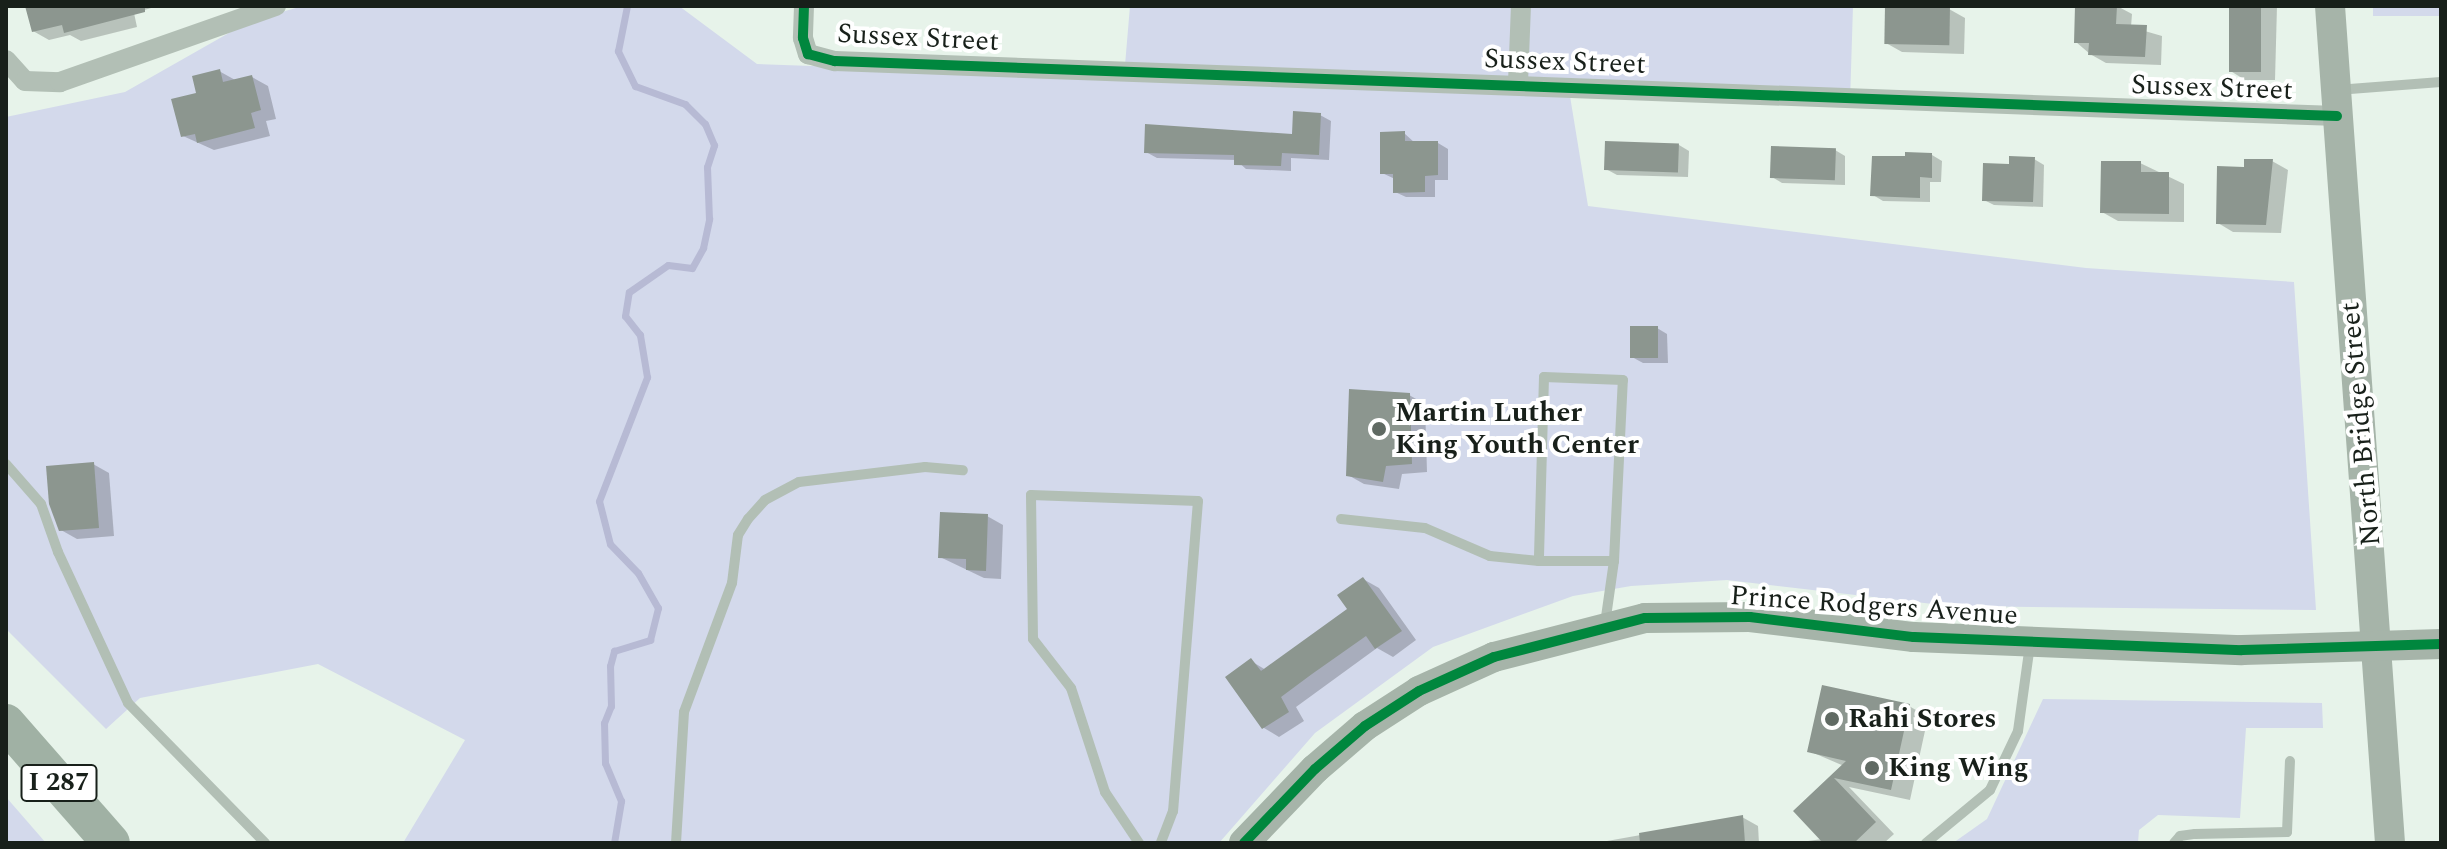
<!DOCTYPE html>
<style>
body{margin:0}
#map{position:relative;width:2447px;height:849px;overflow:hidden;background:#e7f3ea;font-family:Spectral,serif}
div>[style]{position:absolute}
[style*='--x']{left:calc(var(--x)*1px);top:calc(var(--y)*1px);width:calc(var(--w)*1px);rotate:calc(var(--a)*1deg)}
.green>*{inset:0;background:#d3d9eb;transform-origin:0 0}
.shadow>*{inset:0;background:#0003}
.stream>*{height:7px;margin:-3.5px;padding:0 3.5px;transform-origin:3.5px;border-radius:3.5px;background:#b7bad4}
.building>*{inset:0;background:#8c968f;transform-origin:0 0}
.lane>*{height:10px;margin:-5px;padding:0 5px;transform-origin:5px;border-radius:5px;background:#b2bfb5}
.street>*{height:20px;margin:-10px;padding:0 10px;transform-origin:10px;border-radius:10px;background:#b2bfb5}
.secondary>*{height:30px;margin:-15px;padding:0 15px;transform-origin:15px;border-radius:15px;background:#a6b4a9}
.highway>*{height:38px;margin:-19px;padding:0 19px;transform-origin:19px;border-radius:19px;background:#a0b1a4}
.cycleway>*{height:10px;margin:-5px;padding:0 5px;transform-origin:5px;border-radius:5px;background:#00873e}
.dots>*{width:22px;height:22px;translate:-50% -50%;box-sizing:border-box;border:4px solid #fff;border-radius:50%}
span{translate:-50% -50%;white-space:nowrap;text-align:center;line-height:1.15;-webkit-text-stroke:8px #fff;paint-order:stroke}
.shield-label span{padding:2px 6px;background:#fff;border:2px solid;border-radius:6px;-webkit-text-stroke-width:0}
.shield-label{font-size:26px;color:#18201a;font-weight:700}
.street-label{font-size:28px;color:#18201a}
.poi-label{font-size:28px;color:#18201a;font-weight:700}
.left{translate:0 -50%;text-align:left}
.frame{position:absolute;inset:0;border:8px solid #18201a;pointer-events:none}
</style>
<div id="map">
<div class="green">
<div style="clip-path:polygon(303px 6px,679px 6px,757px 64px,1124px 77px,1130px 6px,1853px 6px,1850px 102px,1569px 90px,1588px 206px,2086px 268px,2294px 282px,2316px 610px,1950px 606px,1727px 580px,1631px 586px,1573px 596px,1433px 647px,1315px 733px,1219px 843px,403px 843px,465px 740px,318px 664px,140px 698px,106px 729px,6px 629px,6px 117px,125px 92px,250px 21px)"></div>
<div style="left:2373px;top:6px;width:68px;height:10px"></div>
<div style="clip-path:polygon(2043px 699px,2322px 703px,2323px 728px,2246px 728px,2240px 818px,2158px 815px,2139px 830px,2138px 843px,1953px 843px,1987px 819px)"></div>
<div style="clip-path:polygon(6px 797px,46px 843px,6px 843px)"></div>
</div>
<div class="shadow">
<div style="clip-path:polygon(27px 6px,158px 6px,134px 13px,137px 27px,81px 41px,70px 35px,49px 40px,33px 31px)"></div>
<div style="clip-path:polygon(2077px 6px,2117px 6px,2132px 14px,2131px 27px,2162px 36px,2161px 65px,2106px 63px,2090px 54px,2076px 42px)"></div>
<div style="clip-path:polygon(2231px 6px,2277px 6px,2275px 80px,2245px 80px,2229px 70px)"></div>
<div style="clip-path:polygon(1949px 9px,1965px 18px,1964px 54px,1902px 52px,1886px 43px)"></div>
<div style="clip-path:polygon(219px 71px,237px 81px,252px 77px,268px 86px,276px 119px,266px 121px,270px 136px,214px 150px,183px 136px,199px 95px)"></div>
<div style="clip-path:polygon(1320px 115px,1331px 121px,1329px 160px,1291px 158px,1291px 171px,1246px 169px,1236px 160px,1157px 158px,1146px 152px,1293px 136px)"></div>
<div style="clip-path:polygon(1404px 133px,1415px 143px,1438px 143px,1448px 149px,1448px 180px,1435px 180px,1435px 197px,1406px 197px,1395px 192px,1395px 179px,1382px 173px)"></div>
<div style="clip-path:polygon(1679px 145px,1689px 151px,1688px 177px,1617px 175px,1606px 169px)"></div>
<div style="clip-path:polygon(1835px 150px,1845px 156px,1845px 185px,1782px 183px,1772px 177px)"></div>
<div style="clip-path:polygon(1932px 155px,1942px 161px,1941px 182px,1930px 182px,1930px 202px,1883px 201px,1873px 195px)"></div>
<div style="clip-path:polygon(2034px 159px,2044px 165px,2043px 207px,1994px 205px,1984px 200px,2011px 166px)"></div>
<div style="clip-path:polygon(2272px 161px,2288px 170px,2281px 233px,2233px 232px,2218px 223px,2246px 169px)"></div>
<div style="clip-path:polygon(2140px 163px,2184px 184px,2184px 222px,2118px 221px,2102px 212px)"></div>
<div style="clip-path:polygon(1657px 328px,1667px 334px,1668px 363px,1643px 363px,1632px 357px)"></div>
<div style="clip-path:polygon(1409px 395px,1425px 404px,1427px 472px,1402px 474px,1399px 489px,1364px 484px,1348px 475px)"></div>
<div style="clip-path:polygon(93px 464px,109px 473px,114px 536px,77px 539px,61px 530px)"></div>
<div style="clip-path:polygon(987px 516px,1003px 525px,1001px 579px,984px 578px,940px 557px)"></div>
<div style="clip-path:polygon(1363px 579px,1379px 588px,1416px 640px,1393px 657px,1377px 648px,1296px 707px,1304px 721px,1279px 737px,1264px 728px,1251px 661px,1266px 670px,1349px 610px)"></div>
<div style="clip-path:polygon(1909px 706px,1928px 717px,1910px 800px,1849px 787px,1894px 834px,1884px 843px,1794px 843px,1822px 839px,1796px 811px,1844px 766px,1809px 751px)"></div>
<div style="clip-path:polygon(1742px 817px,1758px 826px,1759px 843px,1607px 841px)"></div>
</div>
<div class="stream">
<div style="--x:614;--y:843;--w:43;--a:-80.5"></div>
<div style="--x:621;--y:801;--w:41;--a:-112.8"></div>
<div style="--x:605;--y:763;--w:40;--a:-91.4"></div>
<div style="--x:604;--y:723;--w:18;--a:-68"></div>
<div style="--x:611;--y:706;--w:40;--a:-91.4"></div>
<div style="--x:610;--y:666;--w:16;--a:-75"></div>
<div style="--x:614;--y:651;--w:38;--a:-17"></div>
<div style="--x:650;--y:640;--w:33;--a:-76"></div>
<div style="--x:658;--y:608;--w:40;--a:-119.7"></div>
<div style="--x:638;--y:573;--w:40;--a:-134"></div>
<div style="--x:610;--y:544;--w:44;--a:-104.3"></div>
<div style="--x:599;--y:501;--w:133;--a:-68.8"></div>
<div style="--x:647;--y:377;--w:43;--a:-99.5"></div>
<div style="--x:640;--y:335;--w:24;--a:-128"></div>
<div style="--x:625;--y:316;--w:24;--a:-81"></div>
<div style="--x:629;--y:292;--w:47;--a:-34.7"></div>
<div style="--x:668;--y:265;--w:24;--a:7"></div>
<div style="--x:692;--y:268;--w:23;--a:-61"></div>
<div style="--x:703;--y:248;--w:30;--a:-78"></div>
<div style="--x:709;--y:219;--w:52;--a:-92.2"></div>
<div style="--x:707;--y:167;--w:23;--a:-72"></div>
<div style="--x:714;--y:145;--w:23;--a:-113"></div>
<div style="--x:705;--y:124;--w:28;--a:-135"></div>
<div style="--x:685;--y:104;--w:53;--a:-160.2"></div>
<div style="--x:635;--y:86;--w:39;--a:-116"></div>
<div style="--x:618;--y:51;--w:46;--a:-78.7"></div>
</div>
<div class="building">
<div style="clip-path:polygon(25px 6px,145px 6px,145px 12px,64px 33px,62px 25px,32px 32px)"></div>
<div style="left:1885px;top:6px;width:65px;height:38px;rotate:1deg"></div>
<div style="clip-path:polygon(2075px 6px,2117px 6px,2116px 24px,2147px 25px,2145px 57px,2088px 55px,2089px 43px,2074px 43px)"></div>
<div style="left:2229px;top:6px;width:32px;height:66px"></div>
<div style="clip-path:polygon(220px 69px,223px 82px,252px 75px,261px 110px,251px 113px,255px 128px,197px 143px,195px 134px,181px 137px,171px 99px,196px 93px,192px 76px)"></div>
<div style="clip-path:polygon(1293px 111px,1321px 113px,1319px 155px,1282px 153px,1281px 166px,1234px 165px,1234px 155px,1144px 153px,1145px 124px,1292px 134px)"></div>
<div style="clip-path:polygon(1405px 131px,1405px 141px,1438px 141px,1438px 175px,1425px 176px,1425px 192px,1393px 193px,1393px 174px,1380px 174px,1380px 132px)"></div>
<div style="left:1605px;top:141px;width:74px;height:29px;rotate:2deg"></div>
<div style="left:1771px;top:146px;width:65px;height:32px;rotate:2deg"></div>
<div style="clip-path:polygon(1905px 152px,1932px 153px,1932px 178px,1920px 177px,1920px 198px,1870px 196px,1872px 156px,1905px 156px)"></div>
<div style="clip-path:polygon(2009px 156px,2035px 157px,2033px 202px,1982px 201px,1983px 163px,2009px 164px)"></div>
<div style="clip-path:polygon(2244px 159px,2273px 159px,2266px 225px,2216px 224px,2217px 166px,2244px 167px)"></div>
<div style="clip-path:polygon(2101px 161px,2141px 161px,2141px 172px,2169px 172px,2169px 214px,2100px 213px)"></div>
<div style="left:1630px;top:326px;width:28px;height:32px"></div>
<div style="clip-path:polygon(1349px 389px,1410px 393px,1412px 464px,1386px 466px,1383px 482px,1346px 476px)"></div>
<div style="clip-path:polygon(94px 462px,99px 528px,59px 531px,49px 504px,46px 466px)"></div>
<div style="clip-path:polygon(940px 512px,988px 514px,986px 571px,966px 570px,966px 559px,938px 558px)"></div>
<div style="clip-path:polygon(1363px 577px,1402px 631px,1375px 649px,1366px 636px,1312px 674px,1281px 697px,1289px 712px,1262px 729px,1225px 677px,1251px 658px,1261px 671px,1347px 609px,1337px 595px)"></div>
<div style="clip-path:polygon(1822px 685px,1910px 704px,1891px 790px,1834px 778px,1876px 822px,1854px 843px,1823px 843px,1793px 811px,1846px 761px,1807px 752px)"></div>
<div style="clip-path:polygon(1743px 815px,1745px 843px,1640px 843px,1639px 833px)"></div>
</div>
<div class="lane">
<div style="--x:2337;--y:90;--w:104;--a:-4.4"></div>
<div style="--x:6;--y:464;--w:53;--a:48.8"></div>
<div style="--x:41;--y:504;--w:51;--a:70.5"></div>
<div style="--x:58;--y:552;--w:166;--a:65.1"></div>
<div style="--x:128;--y:703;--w:196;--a:45.6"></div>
<div style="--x:1341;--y:519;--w:84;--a:6.1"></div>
<div style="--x:1425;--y:528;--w:71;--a:23.3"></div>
<div style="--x:1490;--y:556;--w:49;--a:5.8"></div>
<div style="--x:1605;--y:624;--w:64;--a:-81.9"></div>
<div style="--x:1614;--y:561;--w:181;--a:-87.2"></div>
<div style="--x:1623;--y:380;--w:79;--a:-177.8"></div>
<div style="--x:1544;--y:377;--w:184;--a:91.6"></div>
<div style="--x:1539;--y:561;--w:75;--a:0"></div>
<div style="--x:676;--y:843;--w:131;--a:-86.5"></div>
<div style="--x:684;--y:712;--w:138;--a:-69.6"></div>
<div style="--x:732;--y:583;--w:48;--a:-82.9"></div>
<div style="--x:738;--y:535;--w:19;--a:-58"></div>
<div style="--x:748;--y:519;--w:25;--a:-48"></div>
<div style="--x:765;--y:500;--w:38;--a:-28"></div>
<div style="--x:799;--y:482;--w:127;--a:-6.8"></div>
<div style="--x:925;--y:467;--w:38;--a:5"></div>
<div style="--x:1139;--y:843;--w:61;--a:-123.7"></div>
<div style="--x:1105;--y:792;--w:109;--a:-108.1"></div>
<div style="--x:1071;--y:688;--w:62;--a:-127.8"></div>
<div style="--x:1033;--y:639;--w:144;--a:-90.8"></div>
<div style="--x:1031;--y:495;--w:167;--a:2.1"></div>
<div style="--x:1198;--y:501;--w:311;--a:94.6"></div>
<div style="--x:1173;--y:811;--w:34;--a:111"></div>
<div style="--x:1926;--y:843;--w:83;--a:-39.6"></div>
<div style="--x:1990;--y:790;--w:65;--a:-64.6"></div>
<div style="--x:2018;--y:731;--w:88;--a:-82.1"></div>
<div style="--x:2174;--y:843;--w:9;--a:-49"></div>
<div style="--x:2180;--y:836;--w:15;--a:-8"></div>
<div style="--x:2195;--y:834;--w:92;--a:-1.2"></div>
<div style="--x:2287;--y:832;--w:71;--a:-87.6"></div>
</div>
<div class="street">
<div style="--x:804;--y:6;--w:32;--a:92"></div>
<div style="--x:803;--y:38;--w:17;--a:73"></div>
<div style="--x:808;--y:54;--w:28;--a:15"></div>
<div style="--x:835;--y:61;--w:1503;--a:2.1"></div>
<div style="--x:6;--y:60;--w:28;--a:48"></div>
<div style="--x:25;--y:81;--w:35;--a:2"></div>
<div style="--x:60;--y:82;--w:229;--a:-19.4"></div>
<div style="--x:1518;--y:83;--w:77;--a:-87.8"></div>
</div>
<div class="secondary">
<div style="--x:2330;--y:6;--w:839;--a:85.9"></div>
<div style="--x:1244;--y:843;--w:103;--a:-46.2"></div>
<div style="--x:1315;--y:769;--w:66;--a:-40.7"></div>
<div style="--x:1365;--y:726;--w:64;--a:-32.9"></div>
<div style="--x:1419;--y:691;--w:82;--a:-24.4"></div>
<div style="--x:1494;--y:657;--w:156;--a:-14.5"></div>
<div style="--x:1645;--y:618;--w:105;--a:-0.5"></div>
<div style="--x:1750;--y:617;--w:165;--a:7"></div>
<div style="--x:1914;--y:637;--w:328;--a:2.3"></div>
<div style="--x:2242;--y:650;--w:199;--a:-1.7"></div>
</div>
<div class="highway">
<div style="--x:6;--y:723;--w:159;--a:48.8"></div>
</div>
<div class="cycleway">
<div style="--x:804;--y:6;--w:32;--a:92"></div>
<div style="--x:803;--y:38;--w:17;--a:73"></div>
<div style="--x:808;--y:54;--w:28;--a:15"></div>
<div style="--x:835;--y:61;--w:1503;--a:2.1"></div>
<div style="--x:1244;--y:843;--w:103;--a:-46.2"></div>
<div style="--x:1315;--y:769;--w:66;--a:-40.7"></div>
<div style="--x:1365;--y:726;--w:64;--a:-32.9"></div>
<div style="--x:1419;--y:691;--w:82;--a:-24.4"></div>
<div style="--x:1494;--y:657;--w:156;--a:-14.5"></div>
<div style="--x:1645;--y:618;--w:105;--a:-0.5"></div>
<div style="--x:1750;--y:617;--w:165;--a:7"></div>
<div style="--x:1914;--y:637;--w:328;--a:2.3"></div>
<div style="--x:2242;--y:650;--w:199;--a:-1.7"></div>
</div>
<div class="dots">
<div style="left:1379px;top:429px;background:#606a63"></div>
<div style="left:1832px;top:719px;background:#606a63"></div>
<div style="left:1872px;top:768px;background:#606a63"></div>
</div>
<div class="shield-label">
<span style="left:59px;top:783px">I 287</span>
</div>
<div class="street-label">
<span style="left:918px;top:38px;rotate:3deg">Sussex Street</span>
<span style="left:1565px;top:62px;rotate:2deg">Sussex Street</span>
<span style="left:2212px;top:88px;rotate:2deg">Sussex Street</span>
<span style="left:2361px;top:424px;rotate:-95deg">North Bridge Street</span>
<span style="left:1874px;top:606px;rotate:4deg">Prince Rodgers Avenue</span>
</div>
<div class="poi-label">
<span class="left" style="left:1395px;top:429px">Martin Luther<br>King Youth Center</span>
<span class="left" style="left:1848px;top:719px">Rahi Stores</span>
<span class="left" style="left:1888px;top:768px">King Wing</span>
</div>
<div class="frame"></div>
</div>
